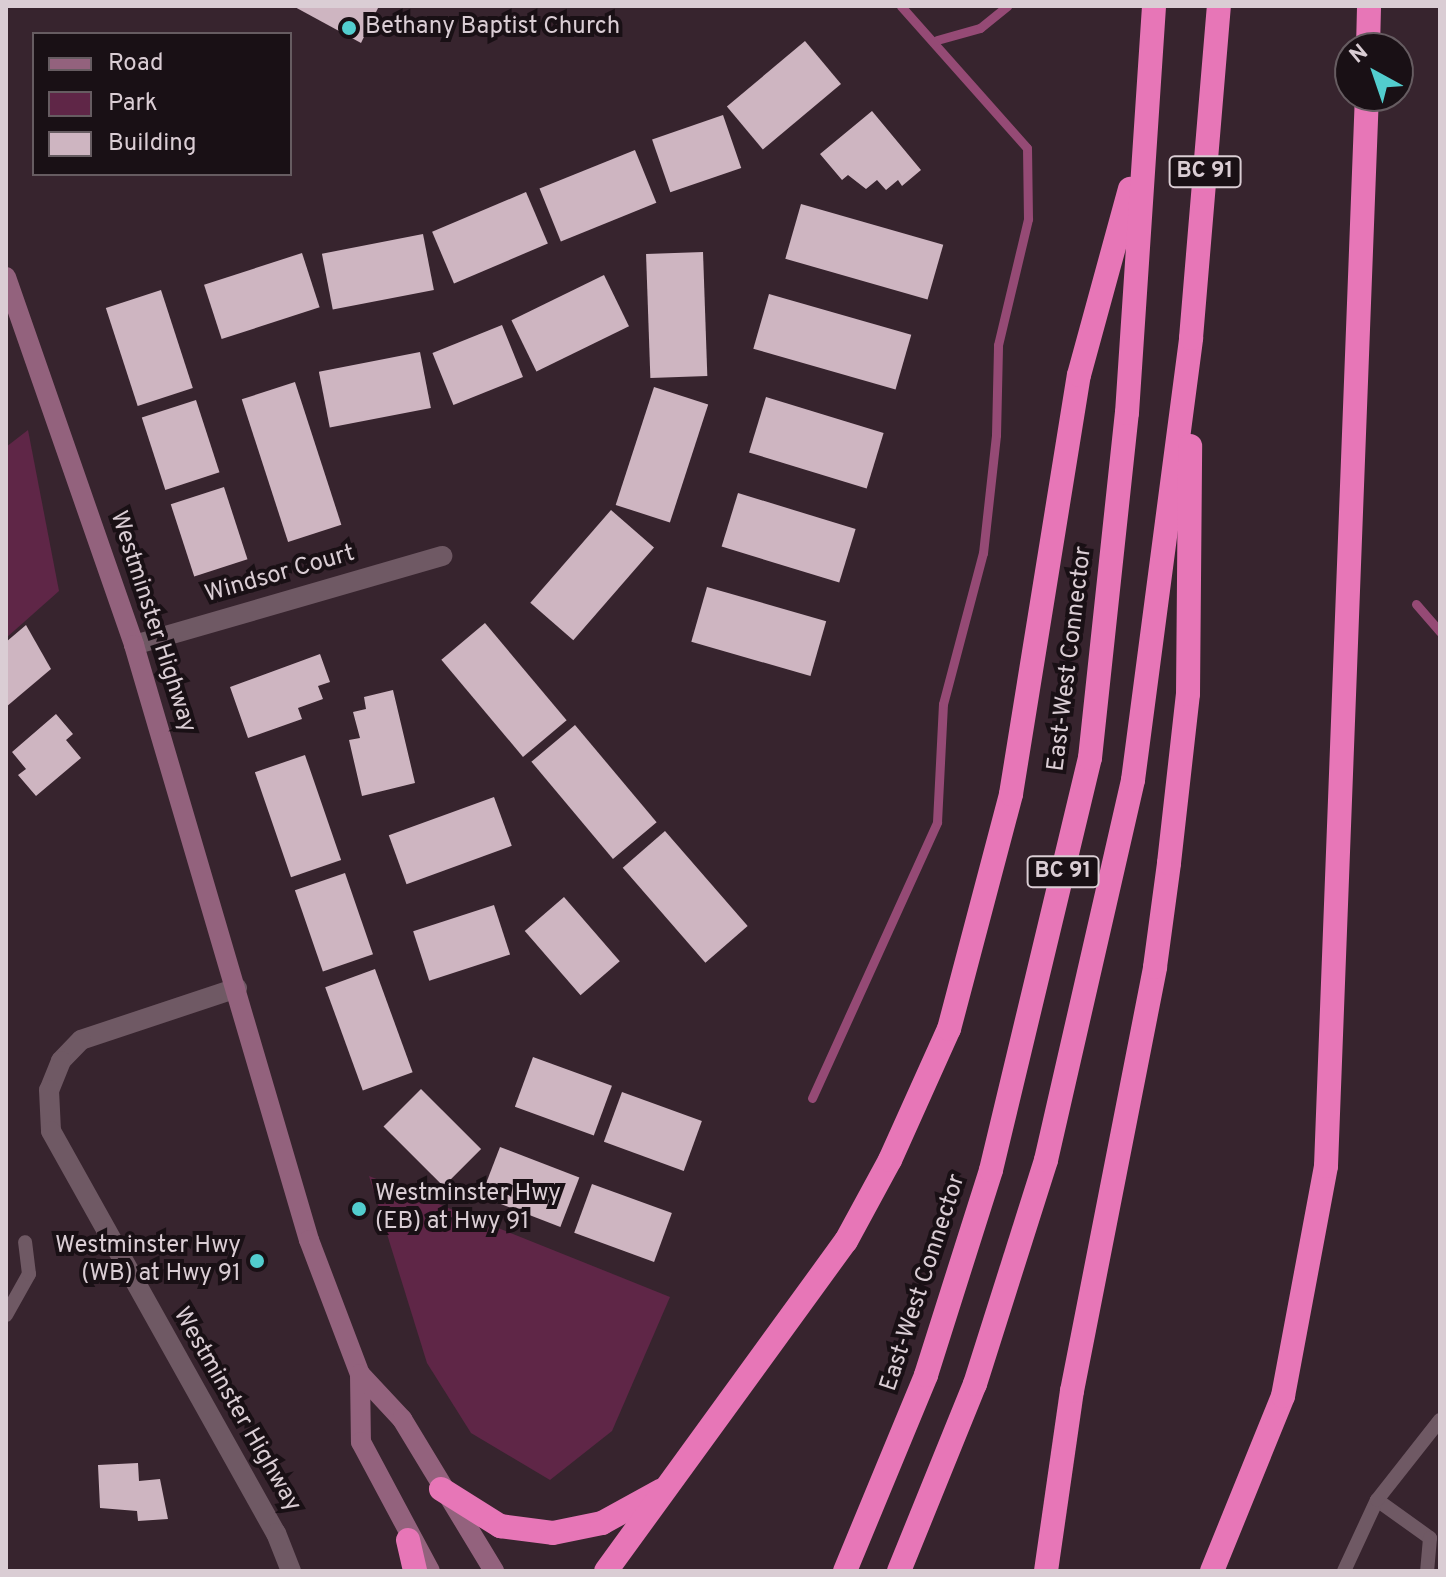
<!DOCTYPE html>
<style>
body{margin:0}
#map{position:relative;width:1446px;height:1577px;overflow:hidden;background:#37242e;font-family:Overpass,sans-serif}
div>[style]{position:absolute}
[style*='--x']{left:calc(var(--x)*1px);top:calc(var(--y)*1px);width:calc(var(--w)*1px);rotate:calc(var(--a)*1deg)}
.green>*{inset:0;background:#5f2647}
.stream>*{height:9px;margin:-4.5px;padding:0 4.5px;transform-origin:4.5px;border-radius:4.5px;background:#954a75}
.building>*{inset:0;background:#ceb5c1;transform-origin:0 0}
.service>*{height:14px;margin:-7px;padding:0 7px;transform-origin:7px;border-radius:7px;background:#6f5964}
.minor>*{height:20px;margin:-10px;padding:0 10px;transform-origin:10px;border-radius:10px;background:#6f5964}
.secondary>*{height:20px;margin:-10px;padding:0 10px;transform-origin:10px;border-radius:10px;background:#93627d}
.motorway>*{height:24px;margin:-12px;padding:0 12px;transform-origin:12px;border-radius:12px;background:#e776b7}
.dots>*{width:22px;height:22px;translate:-50% -50%;box-sizing:border-box;border:4px solid #191015;border-radius:50%}
span{translate:-50% -50%;white-space:nowrap;text-align:center;line-height:1.15;-webkit-text-stroke:8px #191015;paint-order:stroke}
.shield-label span{padding:2px 6px;background:#191015;border:2px solid;border-radius:6px;-webkit-text-stroke-width:0}
.shield-label{font-size:22px;color:#dacdd4;font-weight:700}
.poi-label{font-size:24px;color:#dacdd4}
.left{translate:0 -50%;text-align:left}
.right{translate:-100% -50%;text-align:right}
.street-label{font-size:24px;color:#dacdd4}
.frame{position:absolute;inset:0;border:8px solid #dacdd4;pointer-events:none}
.legend{position:absolute;left:32px;top:32px;width:260px;height:144px;box-sizing:border-box;background:#191015;border:2px solid #665c61;margin:0;padding:10px 14px;list-style:none;font-size:24px;color:#dacdd4}
.legend li{display:flex;align-items:center;gap:16px;height:40px}
.legend b{width:40px;border:2px solid #665c61}
.north{position:absolute;left:1334px;top:32px;width:80px;height:80px;box-sizing:border-box;background:#191015;border:2px solid #665c61;border-radius:50%;rotate:320deg;font-size:22px;font-weight:700;line-height:32px;text-align:center;color:#dacdd4}
.north::after{content:'';display:block;margin:auto;width:28px;height:36px;background:#52cdce;clip-path:polygon(50% 0,100% 100%,50% 72%,0 100%)}
</style>
<div id="map">
<div class="green">
<div style="clip-path:polygon(28px 430px,59px 591px,6px 638px,6px 447px)"></div>
<div style="clip-path:polygon(369px 1176px,670px 1297px,612px 1431px,550px 1480px,471px 1433px,427px 1363px)"></div>
</div>
<div class="stream">
<div style="--x:937;--y:40;--w:45;--a:-15.6"></div>
<div style="--x:980;--y:28;--w:35;--a:-39"></div>
<div style="--x:1416;--y:604;--w:37;--a:49"></div>
<div style="--x:812;--y:1098;--w:303;--a:-65.6"></div>
<div style="--x:937;--y:822;--w:118;--a:-87.1"></div>
<div style="--x:943;--y:704;--w:156;--a:-75.2"></div>
<div style="--x:983;--y:553;--w:119;--a:-83.7"></div>
<div style="--x:996;--y:435;--w:90;--a:-88.7"></div>
<div style="--x:998;--y:345;--w:130;--a:-76.6"></div>
<div style="--x:1028;--y:219;--w:71;--a:-90.8"></div>
<div style="--x:1027;--y:148;--w:190;--a:-131.6"></div>
</div>
<div class="building">
<div style="clip-path:polygon(293px 6px,379px 6px,361px 43px)"></div>
<div style="left:805px;top:41px;width:56px;height:102px;rotate:50deg"></div>
<div style="clip-path:polygon(872px 111px,921px 170px,902px 186px,898px 180px,886px 190px,877px 180px,866px 189px,848px 175px,842px 180px,820px 154px)"></div>
<div style="left:723px;top:115px;width:56px;height:75px;rotate:71deg"></div>
<div style="left:635px;top:150px;width:57px;height:103px;rotate:68deg"></div>
<div style="left:526px;top:192px;width:56px;height:102px;rotate:67deg"></div>
<div style="left:801px;top:204px;width:148px;height:57px;rotate:16deg"></div>
<div style="left:423px;top:234px;width:57px;height:103px;rotate:79deg"></div>
<div style="left:703px;top:252px;width:124px;height:57px;rotate:88deg"></div>
<div style="left:302px;top:253px;width:57px;height:103px;rotate:72deg"></div>
<div style="left:604px;top:275px;width:57px;height:103px;rotate:64deg"></div>
<div style="left:161px;top:290px;width:103px;height:58px;rotate:72deg"></div>
<div style="left:769px;top:294px;width:148px;height:57px;rotate:16deg"></div>
<div style="left:502px;top:325px;width:56px;height:75px;rotate:68deg"></div>
<div style="left:420px;top:352px;width:57px;height:103px;rotate:79deg"></div>
<div style="left:295px;top:382px;width:150px;height:56px;rotate:72deg"></div>
<div style="left:654px;top:387px;width:57px;height:124px;rotate:18deg"></div>
<div style="left:766px;top:397px;width:123px;height:58px;rotate:17deg"></div>
<div style="left:196px;top:400px;width:76px;height:57px;rotate:72deg"></div>
<div style="left:224px;top:487px;width:76px;height:56px;rotate:72deg"></div>
<div style="left:738px;top:493px;width:123px;height:56px;rotate:17deg"></div>
<div style="left:611px;top:510px;width:57px;height:123px;rotate:41deg"></div>
<div style="left:707px;top:587px;width:124px;height:57px;rotate:16deg"></div>
<div style="left:485px;top:623px;width:127px;height:57px;rotate:50deg"></div>
<div style="clip-path:polygon(26px 625px,51px 669px,6px 707px,6px 642px)"></div>
<div style="clip-path:polygon(320px 654px,330px 682px,318px 686px,323px 699px,298px 708px,302px 719px,248px 738px,230px 687px)"></div>
<div style="clip-path:polygon(393px 690px,415px 783px,362px 796px,349px 740px,360px 738px,353px 712px,366px 709px,364px 697px)"></div>
<div style="clip-path:polygon(56px 714px,73px 734px,66px 740px,81px 758px,36px 796px,18px 775px,26px 769px,12px 752px)"></div>
<div style="left:575px;top:725px;width:127px;height:57px;rotate:50deg"></div>
<div style="left:305px;top:755px;width:111px;height:53px;rotate:71deg"></div>
<div style="left:494px;top:797px;width:52px;height:112px;rotate:70deg"></div>
<div style="left:665px;top:831px;width:126px;height:56px;rotate:49deg"></div>
<div style="left:345px;top:873px;width:86px;height:53px;rotate:71deg"></div>
<div style="left:564px;top:897px;width:85px;height:52px;rotate:49deg"></div>
<div style="left:494px;top:905px;width:52px;height:85px;rotate:72deg"></div>
<div style="left:375px;top:969px;width:110px;height:53px;rotate:70deg"></div>
<div style="left:533px;top:1057px;width:84px;height:53px;rotate:20deg"></div>
<div style="left:421px;top:1089px;width:85px;height:53px;rotate:45deg"></div>
<div style="left:622px;top:1092px;width:85px;height:53px;rotate:20deg"></div>
<div style="left:500px;top:1147px;width:85px;height:53px;rotate:21deg"></div>
<div style="left:592px;top:1184px;width:85px;height:52px;rotate:20deg"></div>
<div style="clip-path:polygon(138px 1463px,139px 1481px,160px 1479px,168px 1519px,138px 1521px,137px 1511px,100px 1508px,98px 1465px)"></div>
</div>
<div class="service">
<div style="--x:6;--y:1315;--w:47;--a:-60.7"></div>
<div style="--x:29;--y:1274;--w:32;--a:-97"></div>
<div style="--x:1377;--y:1500;--w:65;--a:35.6"></div>
<div style="--x:1430;--y:1538;--w:33;--a:95"></div>
<div style="--x:1344;--y:1571;--w:78;--a:-65.1"></div>
<div style="--x:1377;--y:1500;--w:102;--a:-51.8"></div>
</div>
<div class="minor">
<div style="--x:134;--y:645;--w:321;--a:-16.1"></div>
<div style="--x:237;--y:988;--w:164;--a:161.6"></div>
<div style="--x:81;--y:1040;--w:29;--a:134"></div>
<div style="--x:61;--y:1061;--w:31;--a:112"></div>
<div style="--x:49;--y:1090;--w:41;--a:87.2"></div>
<div style="--x:51;--y:1131;--w:461;--a:60.8"></div>
<div style="--x:276;--y:1533;--w:41;--a:68.5"></div>
</div>
<div class="secondary">
<div style="--x:6;--y:277;--w:390;--a:70.8"></div>
<div style="--x:134;--y:645;--w:620;--a:73.61"></div>
<div style="--x:309;--y:1240;--w:143;--a:69.2"></div>
<div style="--x:360;--y:1374;--w:68;--a:89.2"></div>
<div style="--x:361;--y:1442;--w:146;--a:61.9"></div>
<div style="--x:360;--y:1374;--w:62;--a:47"></div>
<div style="--x:402;--y:1419;--w:178;--a:58.8"></div>
</div>
<div class="motorway">
<div style="--x:1368;--y:48;--w:42;--a:-88.6"></div>
<div style="--x:441;--y:1489;--w:70;--a:32.1"></div>
<div style="--x:500;--y:1526;--w:53;--a:7.5"></div>
<div style="--x:553;--y:1533;--w:50;--a:-11.5"></div>
<div style="--x:602;--y:1523;--w:68;--a:-28.8"></div>
<div style="--x:408;--y:1540;--w:32;--a:77"></div>
<div style="--x:606;--y:1571;--w:408;--a:-54"></div>
<div style="--x:846;--y:1241;--w:92;--a:-61.5"></div>
<div style="--x:890;--y:1160;--w:144;--a:-65.8"></div>
<div style="--x:949;--y:1029;--w:243;--a:-75.2"></div>
<div style="--x:1011;--y:794;--w:424;--a:-80.8"></div>
<div style="--x:1079;--y:375;--w:193;--a:-74.7"></div>
<div style="--x:845;--y:1571;--w:212;--a:-67.5"></div>
<div style="--x:926;--y:1375;--w:215;--a:-72.4"></div>
<div style="--x:991;--y:1170;--w:424;--a:-76.5"></div>
<div style="--x:1090;--y:758;--w:347;--a:-83.9"></div>
<div style="--x:1127;--y:413;--w:408;--a:-86.2"></div>
<div style="--x:899;--y:1571;--w:202;--a:-67.9"></div>
<div style="--x:975;--y:1384;--w:235;--a:-72.4"></div>
<div style="--x:1046;--y:1160;--w:390;--a:-77.1"></div>
<div style="--x:1133;--y:780;--w:446;--a:-82.5"></div>
<div style="--x:1191;--y:338;--w:333;--a:-85.2"></div>
<div style="--x:1046;--y:1571;--w:182;--a:-81.8"></div>
<div style="--x:1072;--y:1391;--w:432;--a:-78.9"></div>
<div style="--x:1155;--y:967;--w:105;--a:-82.3"></div>
<div style="--x:1169;--y:863;--w:170;--a:-83.6"></div>
<div style="--x:1188;--y:694;--w:248;--a:-89.5"></div>
<div style="--x:1212;--y:1571;--w:189;--a:-67.9"></div>
<div style="--x:1283;--y:1396;--w:234;--a:-79.4"></div>
<div style="--x:1326;--y:1166;--w:1071;--a:-87.81"></div>
</div>
<div class="dots">
<div style="left:349px;top:28px;background:#52cdce"></div>
<div style="left:359px;top:1209px;background:#52cdce"></div>
<div style="left:257px;top:1261px;background:#52cdce"></div>
</div>
<div class="shield-label">
<span style="left:1205px;top:172px">BC 91</span>
<span style="left:1063px;top:872px">BC 91</span>
</div>
<div class="poi-label">
<span class="left" style="left:365px;top:28px">Bethany Baptist Church</span>
<span class="left" style="left:375px;top:1209px">Westminster Hwy<br>(EB) at Hwy 91</span>
<span class="right" style="left:241px;top:1261px">Westminster Hwy<br>(WB) at Hwy 91</span>
</div>
<div class="street-label">
<span style="left:280px;top:575px;rotate:-16deg">Windsor Court</span>
<span style="left:152px;top:622px;rotate:72deg">Westminster Highway</span>
<span style="left:1071px;top:659px;rotate:-83deg">East-West Connector</span>
<span style="left:924px;top:1283px;rotate:-72deg">East-West Connector</span>
<span style="left:236px;top:1410px;rotate:60deg">Westminster Highway</span>
</div>
<div class="frame"></div>
<ul class="legend">
<li><b style="height:10px;background:#93627d"></b>Road</li>
<li><b style="height:22px;background:#5f2647"></b>Park</li>
<li><b style="height:22px;background:#ceb5c1"></b>Building</li>
</ul>
<div class="north">N</div>
</div>
